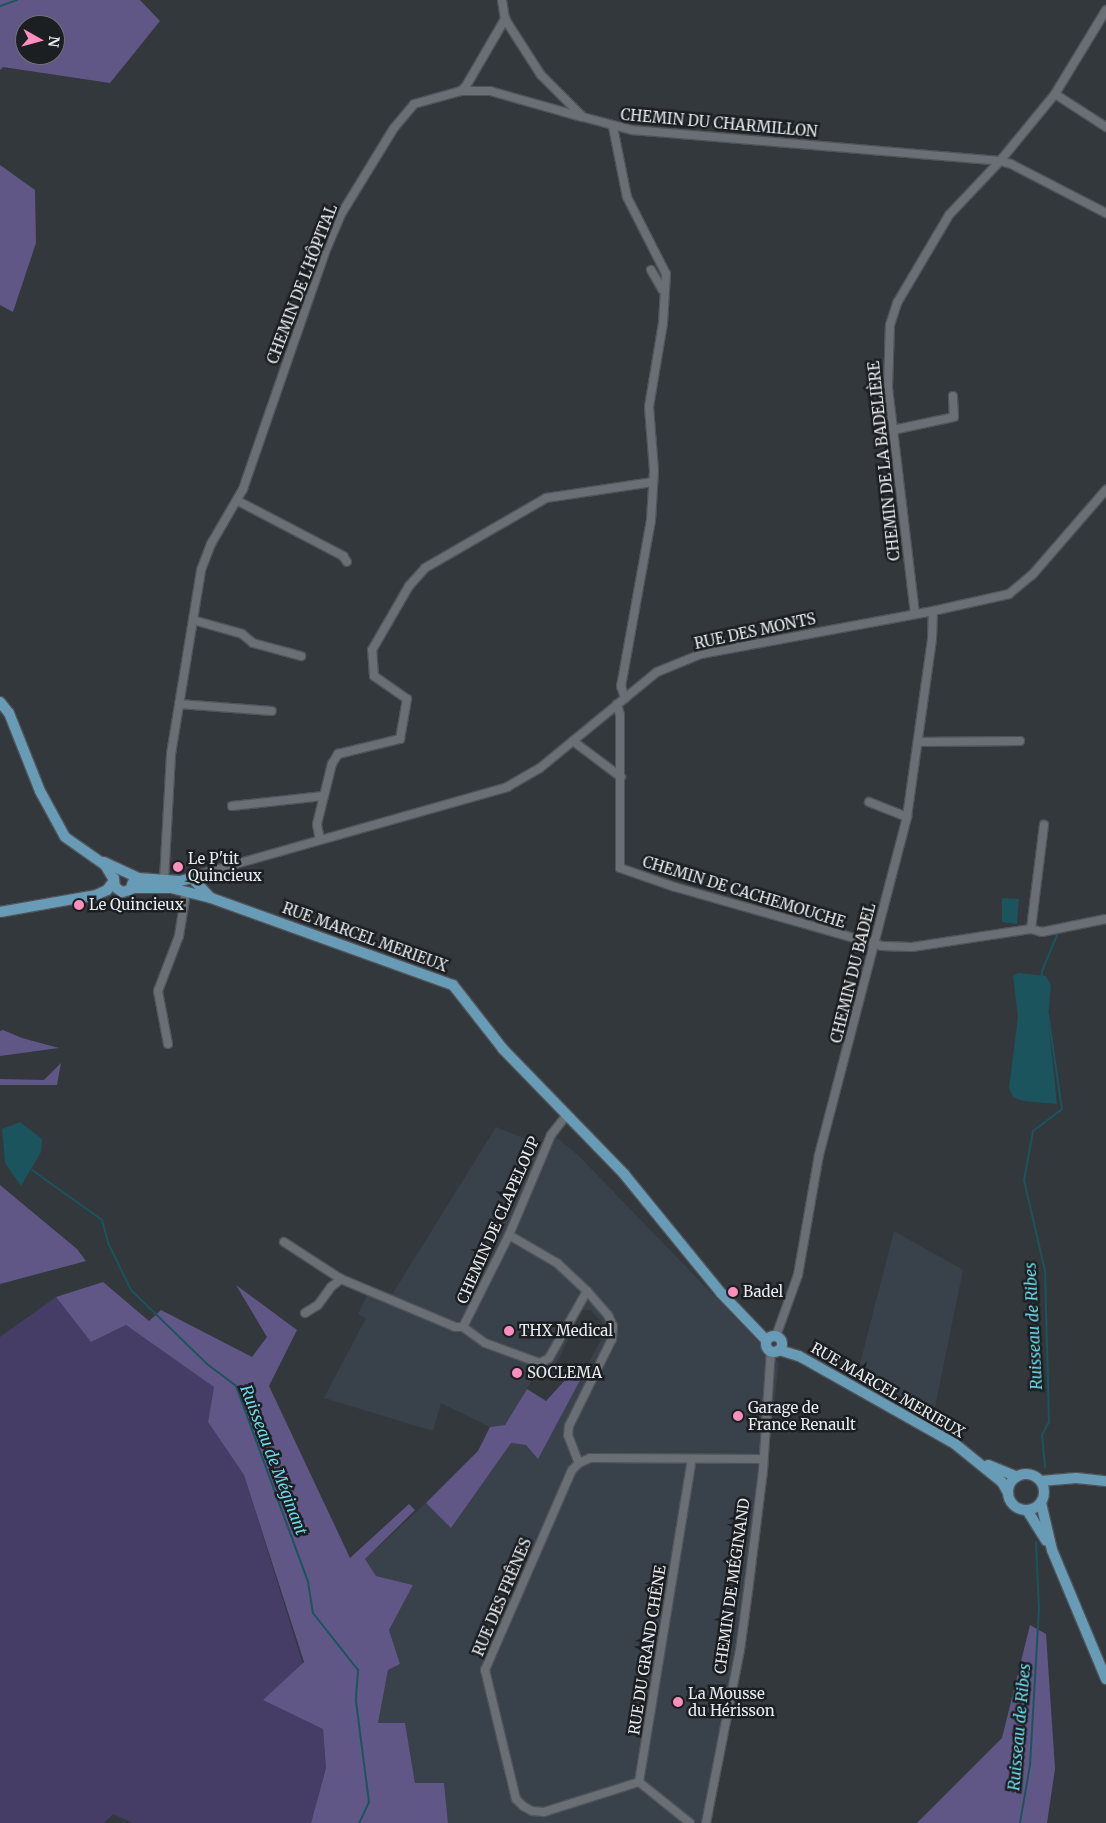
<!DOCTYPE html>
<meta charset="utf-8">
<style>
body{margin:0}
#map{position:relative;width:1106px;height:1823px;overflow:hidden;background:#33383d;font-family:Merriweather,serif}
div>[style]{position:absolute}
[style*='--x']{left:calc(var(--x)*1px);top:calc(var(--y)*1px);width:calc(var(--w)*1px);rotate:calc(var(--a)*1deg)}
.built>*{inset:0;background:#39414b}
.green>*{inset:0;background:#453d66}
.forest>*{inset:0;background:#605786}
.water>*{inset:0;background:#1b545d}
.stream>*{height:2px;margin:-1px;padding:0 1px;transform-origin:1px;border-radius:1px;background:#1b545d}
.roads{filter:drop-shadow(1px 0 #505459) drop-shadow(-1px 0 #505459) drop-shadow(0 1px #505459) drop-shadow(0 -1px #505459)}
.minor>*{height:8px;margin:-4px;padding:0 4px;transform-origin:4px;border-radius:4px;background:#6a6f75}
.major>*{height:10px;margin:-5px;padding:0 5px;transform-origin:5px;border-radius:5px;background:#689bb5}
.major>.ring{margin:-5px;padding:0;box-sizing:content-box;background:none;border:10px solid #689bb5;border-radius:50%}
.dots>*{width:14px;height:14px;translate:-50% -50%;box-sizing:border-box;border:2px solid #1c1f21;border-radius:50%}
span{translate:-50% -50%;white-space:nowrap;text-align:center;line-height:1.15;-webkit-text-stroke:5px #1c1f21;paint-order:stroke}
.street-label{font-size:15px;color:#e8ebef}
.poi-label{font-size:15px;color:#e8ebef}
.left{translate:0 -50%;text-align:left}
.water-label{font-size:16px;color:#6ddcee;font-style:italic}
.north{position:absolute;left:15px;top:15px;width:50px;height:50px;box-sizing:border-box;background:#1c1f21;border:1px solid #6e7173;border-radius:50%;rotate:97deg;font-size:14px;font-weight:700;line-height:20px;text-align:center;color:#e8ebef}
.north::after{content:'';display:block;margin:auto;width:18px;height:22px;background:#fe8ebe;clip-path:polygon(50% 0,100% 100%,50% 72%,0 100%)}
</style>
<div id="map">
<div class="built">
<div style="clip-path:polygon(496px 1127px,551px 1149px,556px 1137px,578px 1155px,779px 1363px,745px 1652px,711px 1823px,448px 1823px,444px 1783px,415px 1783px,405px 1724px,378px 1723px,388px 1670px,400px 1664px,389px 1630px,413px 1585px,376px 1576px,365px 1559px,426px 1503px,452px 1527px,511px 1443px,526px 1445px,538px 1458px,603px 1336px,602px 1322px,590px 1310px,582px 1310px,554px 1369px,537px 1372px,505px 1425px,490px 1427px,441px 1403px,433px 1431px,324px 1398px,366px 1318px,358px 1314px,370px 1290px,385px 1296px,393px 1293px)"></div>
<div style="clip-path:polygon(894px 1231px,963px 1270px,931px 1427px,855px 1383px)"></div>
</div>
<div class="green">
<div style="clip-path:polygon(56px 1297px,91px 1342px,126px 1325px,215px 1387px,208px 1422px,244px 1475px,323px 1729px,326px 1768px,311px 1823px,133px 1823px,113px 1814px,104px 1823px,0 1823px,0 1337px)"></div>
</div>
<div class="forest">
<div style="clip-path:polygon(evenodd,0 0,140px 0,160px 21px,110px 83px,3px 67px,0 70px,0 0,25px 25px,55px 25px,55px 55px,25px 55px,25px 25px)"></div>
<div style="clip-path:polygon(0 165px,35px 190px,36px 243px,13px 312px,0 305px)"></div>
<div style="clip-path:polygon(3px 1030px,22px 1038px,59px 1048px,0 1056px,0 1031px)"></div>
<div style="clip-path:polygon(61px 1063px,57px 1085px,0 1085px,0 1079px,44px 1080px)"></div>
<div style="clip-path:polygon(0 1185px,77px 1249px,86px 1261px,0 1284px)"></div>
<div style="clip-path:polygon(103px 1282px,149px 1321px,161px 1310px,252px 1357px,267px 1337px,236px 1285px,297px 1330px,269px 1386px,350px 1558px,409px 1504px,415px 1510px,365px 1559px,376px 1576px,413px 1585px,389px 1630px,400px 1664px,388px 1670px,378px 1723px,405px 1723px,415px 1783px,444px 1783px,448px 1823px,311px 1823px,326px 1768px,323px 1729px,263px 1700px,304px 1662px,244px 1475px,208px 1422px,214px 1387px,126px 1325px,91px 1342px,56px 1297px)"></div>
<div style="clip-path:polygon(577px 1367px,585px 1371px,538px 1459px,526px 1445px,511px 1443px,451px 1528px,426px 1503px,478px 1451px,490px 1427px,505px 1425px,527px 1389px,546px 1401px)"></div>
<div style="clip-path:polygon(1030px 1625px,1046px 1634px,1055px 1769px,1047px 1823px,917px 1823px,1002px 1738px)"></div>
</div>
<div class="water">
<div style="clip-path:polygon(1002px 898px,1019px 899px,1017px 924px,1002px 922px)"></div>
<div style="clip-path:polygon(1018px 973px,1046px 976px,1051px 985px,1048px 1018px,1057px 1104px,1023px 1101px,1013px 1097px,1009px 1088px,1018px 1017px,1013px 976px)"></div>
<div style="clip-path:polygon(20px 1122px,42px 1139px,41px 1152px,21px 1186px,5px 1163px,2px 1129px)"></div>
</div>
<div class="stream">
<div style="--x:0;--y:6;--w:18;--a:-19"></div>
<div style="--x:1042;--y:978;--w:7;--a:-90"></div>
<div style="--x:1042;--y:971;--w:41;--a:-67.2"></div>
<div style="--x:32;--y:1170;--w:86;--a:35.5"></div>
<div style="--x:102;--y:1220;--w:24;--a:75"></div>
<div style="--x:108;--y:1243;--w:52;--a:63.9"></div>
<div style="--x:131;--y:1290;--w:106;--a:44.2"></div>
<div style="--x:207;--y:1364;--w:36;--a:37"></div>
<div style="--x:236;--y:1386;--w:209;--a:69.8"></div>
<div style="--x:308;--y:1582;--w:31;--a:81"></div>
<div style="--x:313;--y:1613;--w:73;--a:51.7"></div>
<div style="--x:358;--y:1670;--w:31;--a:94"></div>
<div style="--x:356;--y:1701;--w:102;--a:82.7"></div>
<div style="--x:369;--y:1802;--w:23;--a:115"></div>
<div style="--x:1045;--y:1467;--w:32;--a:-95"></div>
<div style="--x:1042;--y:1435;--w:15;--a:-62"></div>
<div style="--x:1049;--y:1422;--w:151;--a:-91.5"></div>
<div style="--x:1045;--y:1271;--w:93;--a:-103"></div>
<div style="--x:1024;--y:1180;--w:50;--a:-79.6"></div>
<div style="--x:1033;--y:1131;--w:36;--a:-37"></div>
<div style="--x:1062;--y:1109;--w:96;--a:-98.4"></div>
<div style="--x:1020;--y:1823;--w:59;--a:-80.2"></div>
<div style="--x:1030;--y:1765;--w:157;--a:-86.7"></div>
<div style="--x:1039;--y:1608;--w:66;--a:-92.6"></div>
</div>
<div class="roads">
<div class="minor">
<div style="--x:502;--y:0;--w:19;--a:81"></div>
<div style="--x:505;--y:19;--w:67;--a:57.3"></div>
<div style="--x:541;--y:75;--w:59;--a:45"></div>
<div style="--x:583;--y:117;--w:51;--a:14.9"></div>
<div style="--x:632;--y:130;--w:369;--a:4.8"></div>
<div style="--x:1000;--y:161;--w:11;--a:15"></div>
<div style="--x:1011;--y:164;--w:107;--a:27.3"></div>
<div style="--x:461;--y:91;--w:29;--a:0"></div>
<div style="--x:490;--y:91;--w:96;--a:15.8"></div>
<div style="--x:1055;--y:94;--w:61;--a:32.9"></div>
<div style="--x:613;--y:127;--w:71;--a:78.7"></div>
<div style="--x:627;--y:197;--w:86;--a:63.1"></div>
<div style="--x:666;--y:274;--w:49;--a:93.5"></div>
<div style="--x:663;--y:323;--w:85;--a:99.5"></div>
<div style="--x:649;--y:407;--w:64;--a:85.5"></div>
<div style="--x:654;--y:471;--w:49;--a:93.5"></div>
<div style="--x:651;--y:520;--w:169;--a:100.2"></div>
<div style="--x:621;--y:686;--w:13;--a:72"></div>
<div style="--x:651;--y:270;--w:22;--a:60"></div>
<div style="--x:662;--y:289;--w:3;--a:0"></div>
<div style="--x:893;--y:430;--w:62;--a:-12"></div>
<div style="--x:954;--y:417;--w:21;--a:-93"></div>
<div style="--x:238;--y:501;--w:119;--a:27.6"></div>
<div style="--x:343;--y:556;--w:7;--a:56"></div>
<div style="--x:915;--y:614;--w:229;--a:-96.8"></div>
<div style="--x:888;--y:387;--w:62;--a:-88.2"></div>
<div style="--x:890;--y:325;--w:23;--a:-72"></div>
<div style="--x:897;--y:303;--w:102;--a:-59.4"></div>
<div style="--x:949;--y:215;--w:74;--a:-46.6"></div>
<div style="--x:1000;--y:161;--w:87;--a:-50.6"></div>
<div style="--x:1055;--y:94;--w:98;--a:-58.7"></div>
<div style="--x:193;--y:620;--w:51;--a:15.9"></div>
<div style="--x:242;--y:634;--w:14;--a:39"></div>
<div style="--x:253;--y:643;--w:50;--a:15.2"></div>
<div style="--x:179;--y:704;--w:93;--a:4.3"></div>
<div style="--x:617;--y:704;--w:11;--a:75"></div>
<div style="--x:620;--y:715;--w:153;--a:90"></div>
<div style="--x:620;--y:868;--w:58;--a:19.1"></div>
<div style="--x:675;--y:887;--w:215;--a:15.9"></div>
<div style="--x:882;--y:946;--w:30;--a:2"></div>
<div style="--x:912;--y:947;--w:120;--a:-8.6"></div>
<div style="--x:1031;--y:929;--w:11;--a:15"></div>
<div style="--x:1042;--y:932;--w:65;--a:-11.5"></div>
<div style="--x:573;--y:741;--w:60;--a:36.9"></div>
<div style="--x:918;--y:742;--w:102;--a:-0.6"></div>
<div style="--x:869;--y:802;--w:41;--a:21.5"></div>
<div style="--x:232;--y:806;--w:92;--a:-6.3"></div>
<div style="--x:320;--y:840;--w:16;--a:-101"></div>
<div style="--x:317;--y:824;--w:62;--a:-76"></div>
<div style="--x:332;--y:764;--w:12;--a:-59"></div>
<div style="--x:338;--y:754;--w:64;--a:-13.6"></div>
<div style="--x:400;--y:739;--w:41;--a:-80.1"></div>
<div style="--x:407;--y:699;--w:40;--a:-145.1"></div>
<div style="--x:374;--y:676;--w:26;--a:-94"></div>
<div style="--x:372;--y:650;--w:74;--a:-60"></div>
<div style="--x:409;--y:586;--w:24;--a:-48"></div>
<div style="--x:425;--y:568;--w:140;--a:-30"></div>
<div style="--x:546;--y:498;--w:108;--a:-8.5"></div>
<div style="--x:190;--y:877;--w:330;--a:-15.8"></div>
<div style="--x:507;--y:787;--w:38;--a:-30"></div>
<div style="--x:540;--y:768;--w:151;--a:-39.4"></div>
<div style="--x:657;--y:672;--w:48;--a:-22.2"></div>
<div style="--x:701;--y:654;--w:236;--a:-10.5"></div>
<div style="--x:933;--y:611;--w:78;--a:-12.6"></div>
<div style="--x:1009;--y:594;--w:30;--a:-40"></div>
<div style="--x:1032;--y:575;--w:113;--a:-49"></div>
<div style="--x:164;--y:880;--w:126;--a:-86.8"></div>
<div style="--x:171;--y:754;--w:186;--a:-80.7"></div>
<div style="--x:201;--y:570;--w:28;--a:-69"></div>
<div style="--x:211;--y:544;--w:64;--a:-59.8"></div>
<div style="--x:243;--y:489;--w:251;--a:-70.9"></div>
<div style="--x:325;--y:252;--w:39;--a:-67"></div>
<div style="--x:340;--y:216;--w:103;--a:-58.5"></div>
<div style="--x:394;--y:128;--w:31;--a:-50"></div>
<div style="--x:414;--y:104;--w:49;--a:-15.5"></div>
<div style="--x:461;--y:91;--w:7;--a:-45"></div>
<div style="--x:466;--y:86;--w:78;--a:-59.8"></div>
<div style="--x:1031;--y:929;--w:105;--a:-82.9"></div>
<div style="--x:168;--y:1044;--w:54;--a:-100.7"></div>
<div style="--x:158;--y:991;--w:59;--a:-69.1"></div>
<div style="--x:179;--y:936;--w:44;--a:-80.8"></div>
<div style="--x:509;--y:1235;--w:56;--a:30.3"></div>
<div style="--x:557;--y:1263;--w:41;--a:43"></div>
<div style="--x:587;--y:1291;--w:32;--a:49"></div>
<div style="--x:608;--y:1315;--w:12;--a:66"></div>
<div style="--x:613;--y:1326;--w:13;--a:94"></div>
<div style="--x:612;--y:1339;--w:97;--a:116.3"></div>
<div style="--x:569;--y:1426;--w:9;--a:96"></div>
<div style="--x:568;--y:1435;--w:30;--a:69"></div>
<div style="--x:284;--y:1242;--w:68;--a:33"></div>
<div style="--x:341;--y:1279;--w:124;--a:22.8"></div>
<div style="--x:455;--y:1327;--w:8;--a:0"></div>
<div style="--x:305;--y:1313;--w:15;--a:-32"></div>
<div style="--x:318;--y:1305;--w:22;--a:-54"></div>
<div style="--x:331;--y:1287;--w:13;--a:-39"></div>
<div style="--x:463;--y:1327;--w:103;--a:-63.4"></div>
<div style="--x:509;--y:1235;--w:108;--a:-67.2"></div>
<div style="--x:551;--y:1135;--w:24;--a:-52"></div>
<div style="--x:463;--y:1327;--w:27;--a:36"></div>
<div style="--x:485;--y:1343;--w:59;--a:20"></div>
<div style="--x:540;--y:1363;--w:10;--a:-29"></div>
<div style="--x:549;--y:1358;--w:77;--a:-60.4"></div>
<div style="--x:776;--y:1336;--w:65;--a:-70.2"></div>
<div style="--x:798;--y:1275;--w:122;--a:-80.1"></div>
<div style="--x:819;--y:1155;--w:349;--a:-75.4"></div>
<div style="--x:907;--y:817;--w:180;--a:-82"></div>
<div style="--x:932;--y:639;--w:28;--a:-88"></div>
<div style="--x:639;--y:1782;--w:100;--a:162.5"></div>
<div style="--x:544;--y:1812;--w:12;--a:-175"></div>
<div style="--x:532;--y:1811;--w:10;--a:-151"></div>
<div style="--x:523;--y:1806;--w:10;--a:-135"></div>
<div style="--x:516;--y:1799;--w:133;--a:-103.5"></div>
<div style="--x:485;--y:1670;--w:218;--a:-66.5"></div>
<div style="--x:572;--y:1470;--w:10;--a:-45"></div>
<div style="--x:579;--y:1463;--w:12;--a:-24"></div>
<div style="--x:590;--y:1458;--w:172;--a:0.3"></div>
<div style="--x:639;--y:1782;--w:327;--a:-80.7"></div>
<div style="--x:639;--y:1782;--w:65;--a:38.8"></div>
<div style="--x:706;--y:1823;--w:176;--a:-78.9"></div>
<div style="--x:740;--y:1650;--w:68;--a:-82.3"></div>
<div style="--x:749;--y:1583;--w:114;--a:-82.9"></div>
<div style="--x:763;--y:1470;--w:119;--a:-86.2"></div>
</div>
<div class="major">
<div style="--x:0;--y:702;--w:14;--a:51"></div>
<div style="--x:9;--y:713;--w:84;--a:68.3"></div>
<div style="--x:40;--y:791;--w:52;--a:61.5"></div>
<div style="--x:65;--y:837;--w:49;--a:35"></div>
<div style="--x:105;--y:865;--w:17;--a:59"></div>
<div style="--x:104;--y:862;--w:38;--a:25"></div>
<div style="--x:138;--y:878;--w:42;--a:4.1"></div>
<div style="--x:114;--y:878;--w:9;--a:84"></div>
<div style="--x:115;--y:887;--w:9;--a:36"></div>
<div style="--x:122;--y:892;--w:8;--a:-14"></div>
<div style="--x:130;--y:890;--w:9;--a:-69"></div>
<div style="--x:180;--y:881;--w:12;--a:-14"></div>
<div style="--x:192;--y:878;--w:26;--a:47"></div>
<div style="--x:132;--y:888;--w:39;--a:0"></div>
<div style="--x:171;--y:888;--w:41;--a:14"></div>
<div style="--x:211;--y:898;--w:257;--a:19.8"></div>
<div style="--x:453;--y:985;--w:81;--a:52"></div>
<div style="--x:503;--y:1049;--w:174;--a:45.9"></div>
<div style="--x:624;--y:1174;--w:154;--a:50.8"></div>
<div style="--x:721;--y:1293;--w:65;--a:46.2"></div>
<div style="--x:0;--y:912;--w:97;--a:-10"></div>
<div style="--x:96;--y:895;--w:12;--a:-24"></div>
<div style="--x:107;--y:890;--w:10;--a:-53"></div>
<div class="ring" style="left:766px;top:1336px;width:6px;height:6px"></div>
<div style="--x:779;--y:1350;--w:21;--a:17"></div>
<div style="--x:799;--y:1356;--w:179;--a:29.4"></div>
<div style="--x:955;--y:1444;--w:60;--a:39"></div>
<div style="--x:1002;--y:1482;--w:13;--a:61"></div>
<div style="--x:988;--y:1465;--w:31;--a:22"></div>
<div class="ring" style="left:1008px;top:1474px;width:26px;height:26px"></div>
<div style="--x:1041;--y:1481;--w:35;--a:-5"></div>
<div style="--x:1076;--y:1478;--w:30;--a:6"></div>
<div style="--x:1041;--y:1503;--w:48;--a:76.8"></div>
<div style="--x:1052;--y:1550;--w:140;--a:67.3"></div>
<div style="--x:1027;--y:1510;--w:36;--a:58"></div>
</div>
</div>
<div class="dots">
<div style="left:178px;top:867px;background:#fe8ebe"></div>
<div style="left:79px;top:905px;background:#fe8ebe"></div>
<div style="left:733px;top:1292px;background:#fe8ebe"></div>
<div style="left:509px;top:1331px;background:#fe8ebe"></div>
<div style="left:517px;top:1373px;background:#fe8ebe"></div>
<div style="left:738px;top:1416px;background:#fe8ebe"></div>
<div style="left:678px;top:1702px;background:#fe8ebe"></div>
</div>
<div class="street-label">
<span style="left:719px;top:123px;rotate:5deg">CHEMIN DU CHARMILLON</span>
<span style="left:302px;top:284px;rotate:-69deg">CHEMIN DE L'HÔPITAL</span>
<span style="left:884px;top:461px;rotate:-96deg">CHEMIN DE LA BADELIÈRE</span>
<span style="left:755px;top:631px;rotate:-12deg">RUE DES MONTS</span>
<span style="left:744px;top:892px;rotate:17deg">CHEMIN DE CACHEMOUCHE</span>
<span style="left:365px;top:937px;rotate:20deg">RUE MARCEL MERIEUX</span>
<span style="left:853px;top:973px;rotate:-76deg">CHEMIN DU BADEL</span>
<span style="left:498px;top:1220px;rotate:-66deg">CHEMIN DE CLAPELOUP</span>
<span style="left:888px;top:1390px;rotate:30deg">RUE MARCEL MERIEUX</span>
<span style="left:732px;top:1586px;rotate:-82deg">CHEMIN DE MÉGINAND</span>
<span style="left:502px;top:1597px;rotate:-67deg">RUE DES FRÊNES</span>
<span style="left:647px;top:1650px;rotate:-81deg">RUE DU GRAND CHÊNE</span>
</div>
<div class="poi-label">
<span class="left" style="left:188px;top:867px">Le P'tit<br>Quincieux</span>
<span class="left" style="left:89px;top:905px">Le Quincieux</span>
<span class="left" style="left:743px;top:1292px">Badel</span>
<span class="left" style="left:519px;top:1331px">THX Medical</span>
<span class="left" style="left:527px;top:1373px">SOCLEMA</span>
<span class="left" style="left:748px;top:1416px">Garage de<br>France Renault</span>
<span class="left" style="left:688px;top:1702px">La Mousse<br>du Hérisson</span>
</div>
<div class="water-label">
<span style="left:1033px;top:1326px;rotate:-93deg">Ruisseau de Ribes</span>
<span style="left:274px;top:1460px;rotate:69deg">Ruisseau de Méginant</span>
<span style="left:1019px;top:1727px;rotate:-85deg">Ruisseau de Ribes</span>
</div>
<div class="north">N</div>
</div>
